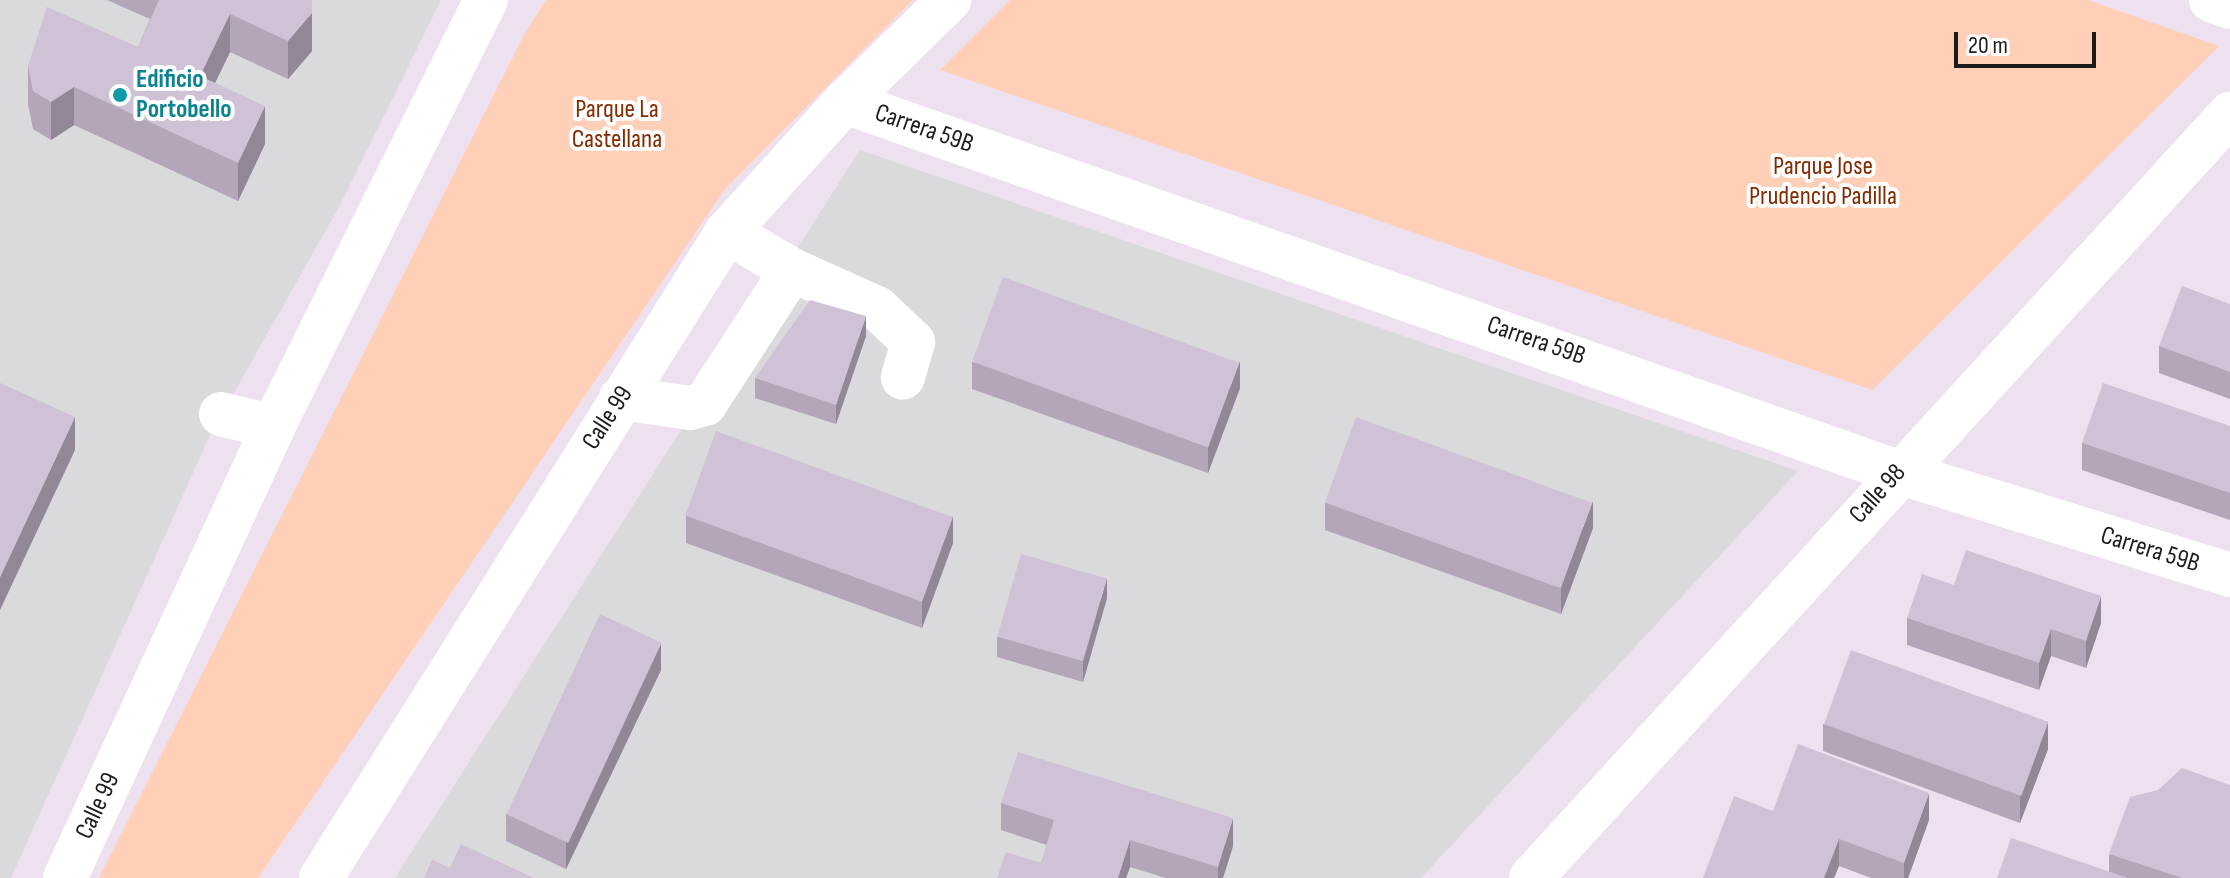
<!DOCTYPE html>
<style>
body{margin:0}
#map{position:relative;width:2230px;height:878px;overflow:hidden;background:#eee1ef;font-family:"Sofia Sans Condensed",sans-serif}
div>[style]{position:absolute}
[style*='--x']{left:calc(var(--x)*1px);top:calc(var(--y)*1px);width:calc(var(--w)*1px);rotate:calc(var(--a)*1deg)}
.residential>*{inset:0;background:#dad9db}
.park>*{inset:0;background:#ffcfb8}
.minor>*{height:44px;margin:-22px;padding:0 22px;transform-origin:22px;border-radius:22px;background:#fff}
.wall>*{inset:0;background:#b2a6b8}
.shaded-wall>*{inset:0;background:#918796}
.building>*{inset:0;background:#cfc1d6;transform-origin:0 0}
.dots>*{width:22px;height:22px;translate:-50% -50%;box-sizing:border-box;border:4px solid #fff;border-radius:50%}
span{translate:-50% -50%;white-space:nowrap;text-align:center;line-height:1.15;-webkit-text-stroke:8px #fff;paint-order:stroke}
.culture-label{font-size:26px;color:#0d838f;font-weight:700}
.left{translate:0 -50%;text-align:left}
.park-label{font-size:26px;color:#842b00}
.street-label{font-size:26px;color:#1c1c1c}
.scale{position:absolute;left:1954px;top:32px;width:142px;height:36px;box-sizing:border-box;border:4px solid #1c1c1c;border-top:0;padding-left:10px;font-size:24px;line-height:28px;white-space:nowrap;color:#1c1c1c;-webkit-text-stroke:6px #fff;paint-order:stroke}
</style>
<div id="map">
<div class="residential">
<div style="clip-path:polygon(0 0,441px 0,339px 207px,210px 435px,11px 878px,0 878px)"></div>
<div style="clip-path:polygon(860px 150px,1798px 471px,1421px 878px,395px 878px)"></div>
</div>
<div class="park">
<div style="clip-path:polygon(546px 0,913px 0,725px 189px,258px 878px,99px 878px,524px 35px)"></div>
<div style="clip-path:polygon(1010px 0,2088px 0,2219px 46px,1872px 390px,940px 70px)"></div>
</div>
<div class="minor">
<div style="--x:2211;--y:0;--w:20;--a:20"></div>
<div style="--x:845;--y:102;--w:1116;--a:19.36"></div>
<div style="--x:1898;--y:472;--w:348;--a:17.2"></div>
<div style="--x:727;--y:232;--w:75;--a:30.3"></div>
<div style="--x:792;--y:270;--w:93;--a:24.1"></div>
<div style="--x:877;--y:308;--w:50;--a:43.4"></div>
<div style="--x:913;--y:342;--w:37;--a:106"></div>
<div style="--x:621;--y:398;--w:70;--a:8.2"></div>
<div style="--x:690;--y:408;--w:16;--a:-15"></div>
<div style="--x:705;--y:404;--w:160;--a:-57"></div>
<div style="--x:221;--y:414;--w:54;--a:14"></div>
<div style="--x:65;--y:878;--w:497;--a:-65.2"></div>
<div style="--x:273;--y:427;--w:477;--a:-63.5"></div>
<div style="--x:321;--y:878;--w:763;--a:-57.85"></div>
<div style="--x:727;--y:232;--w:176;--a:-47.8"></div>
<div style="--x:845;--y:102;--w:146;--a:-44.4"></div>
<div style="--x:1531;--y:878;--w:1036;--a:-47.54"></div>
</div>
<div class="wall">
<div style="clip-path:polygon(107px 0,312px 0,312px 51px,288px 79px,230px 52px,215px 83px,265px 144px,238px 201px,74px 125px,51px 140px,33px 129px,28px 104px,28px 66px,138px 47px,150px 19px)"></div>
<div style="clip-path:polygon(2230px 304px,2230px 399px,2159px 373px,2159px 346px)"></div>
<div style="clip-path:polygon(866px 336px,836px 424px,755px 398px,755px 378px)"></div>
<div style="clip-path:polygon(972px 362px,1240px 388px,1208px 473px,972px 389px)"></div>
<div style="clip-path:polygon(2230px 426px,2230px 520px,2082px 470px,2082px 443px)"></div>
<div style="clip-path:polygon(1325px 503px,1593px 528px,1561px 614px,1325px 530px)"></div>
<div style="clip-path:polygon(686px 516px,953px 543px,922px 628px,686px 543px)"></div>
<div style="clip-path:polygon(1954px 585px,2101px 623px,2086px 668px,2051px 656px,2039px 690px,1907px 645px,1907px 618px)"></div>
<div style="clip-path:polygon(1107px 598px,1083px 682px,997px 657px,997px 637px)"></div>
<div style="clip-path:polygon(661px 670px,566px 869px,506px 841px,506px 814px)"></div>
<div style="clip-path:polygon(1823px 724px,2048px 749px,2020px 823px,1823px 751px)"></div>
<div style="clip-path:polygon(1001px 803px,1233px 846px,1223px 878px,1166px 878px,1130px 867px,1126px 878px,997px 878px,1041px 863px,1047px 845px,1001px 830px)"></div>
<div style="clip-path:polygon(1773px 811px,1929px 820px,1908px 878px,1871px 878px,1839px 866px,1834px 878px,1703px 878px)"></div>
<div style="clip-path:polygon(2109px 854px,2230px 878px,1997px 878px,2109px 872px)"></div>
</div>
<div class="shaded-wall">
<div style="clip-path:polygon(312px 13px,312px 51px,288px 79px,288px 41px)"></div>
<div style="clip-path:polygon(230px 14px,230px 52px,200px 114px,200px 76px)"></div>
<div style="clip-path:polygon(74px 87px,74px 125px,51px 140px,51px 102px)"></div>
<div style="clip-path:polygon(265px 106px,265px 144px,238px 201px,238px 163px)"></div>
<div style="clip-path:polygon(866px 316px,866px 336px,836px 424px,836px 405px)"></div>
<div style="clip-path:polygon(1240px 361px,1240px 388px,1208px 473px,1208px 446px)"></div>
<div style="clip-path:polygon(75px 417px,75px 450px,0 610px,0 577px)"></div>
<div style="clip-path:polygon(1593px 501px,1593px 528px,1561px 614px,1561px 587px)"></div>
<div style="clip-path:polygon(953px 516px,953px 543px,922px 628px,922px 601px)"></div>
<div style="clip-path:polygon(1107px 578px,1107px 598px,1083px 682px,1083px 662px)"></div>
<div style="clip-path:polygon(2101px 596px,2101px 623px,2086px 668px,2086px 641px)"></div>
<div style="clip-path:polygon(2051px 629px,2051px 656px,2039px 690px,2039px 663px)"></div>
<div style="clip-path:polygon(661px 643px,661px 670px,566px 869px,566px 842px)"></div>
<div style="clip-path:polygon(2048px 722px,2048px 749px,2020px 823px,2020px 796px)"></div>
<div style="clip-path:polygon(1929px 793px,1929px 820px,1908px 878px,1904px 878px,1904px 863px)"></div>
<div style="clip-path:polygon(1233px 818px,1233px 846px,1223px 878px,1218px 878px,1218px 867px)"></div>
<div style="clip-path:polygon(1839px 839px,1839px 866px,1834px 878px,1824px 878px)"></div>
<div style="clip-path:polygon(1130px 840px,1130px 867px,1126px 878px,1118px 878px)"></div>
</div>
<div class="building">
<div style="clip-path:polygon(159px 0,312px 0,312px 13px,288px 41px,230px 14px,200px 76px,265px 106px,238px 163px,74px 87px,51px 102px,33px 91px,28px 66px,47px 7px,138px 47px)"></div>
<div style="left:1003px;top:277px;width:251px;height:90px;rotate:20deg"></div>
<div style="clip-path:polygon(2182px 286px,2230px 304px,2230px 372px,2159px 346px)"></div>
<div style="clip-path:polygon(810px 300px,866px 316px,836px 405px,755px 378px)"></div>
<div style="clip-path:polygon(0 383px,75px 417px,0 577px)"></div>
<div style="clip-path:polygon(2103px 383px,2230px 426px,2230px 493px,2082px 443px)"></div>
<div style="left:1356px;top:417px;width:251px;height:91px;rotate:20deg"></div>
<div style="left:716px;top:431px;width:252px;height:90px;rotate:20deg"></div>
<div style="clip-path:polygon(1966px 550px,2101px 596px,2086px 641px,2051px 629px,2039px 663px,1907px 618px,1922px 574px,1954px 585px)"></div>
<div style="left:1021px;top:554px;width:89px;height:86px;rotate:16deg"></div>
<div style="left:600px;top:614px;width:68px;height:221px;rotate:25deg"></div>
<div style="left:1851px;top:650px;width:210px;height:79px;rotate:20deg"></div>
<div style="clip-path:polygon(1798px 744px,1929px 793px,1904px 863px,1839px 839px,1824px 878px,1703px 878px,1734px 796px,1773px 811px)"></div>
<div style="clip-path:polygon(1018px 752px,1233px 818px,1218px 867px,1130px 840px,1118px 878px,997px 878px,1006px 852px,1041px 863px,1054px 820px,1001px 803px)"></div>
<div style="clip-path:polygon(2182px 768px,2230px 785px,2230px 878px,2182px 878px,2109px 854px,2130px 797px,2158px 790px)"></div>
<div style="clip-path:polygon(2011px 838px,2128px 878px,1997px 878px)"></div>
<div style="clip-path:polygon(461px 844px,534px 878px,424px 878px,432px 860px,450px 868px)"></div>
</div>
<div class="dots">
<div style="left:120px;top:95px;background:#0f9aa8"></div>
</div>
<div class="culture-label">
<span class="left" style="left:136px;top:95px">Edificio<br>Portobello</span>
</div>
<div class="park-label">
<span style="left:617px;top:125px">Parque La<br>Castellana</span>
<span style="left:1823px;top:182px">Parque Jose<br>Prudencio Padilla</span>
</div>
<div class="street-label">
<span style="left:924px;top:129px;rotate:19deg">Carrera 59B</span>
<span style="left:1536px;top:341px;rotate:19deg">Carrera 59B</span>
<span style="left:608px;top:418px;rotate:-57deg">Calle 99</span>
<span style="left:1878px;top:494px;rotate:-48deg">Calle 98</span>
<span style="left:2150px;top:550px;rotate:17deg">Carrera 59B</span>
<span style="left:98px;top:806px;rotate:-65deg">Calle 99</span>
</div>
<div class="scale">20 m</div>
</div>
